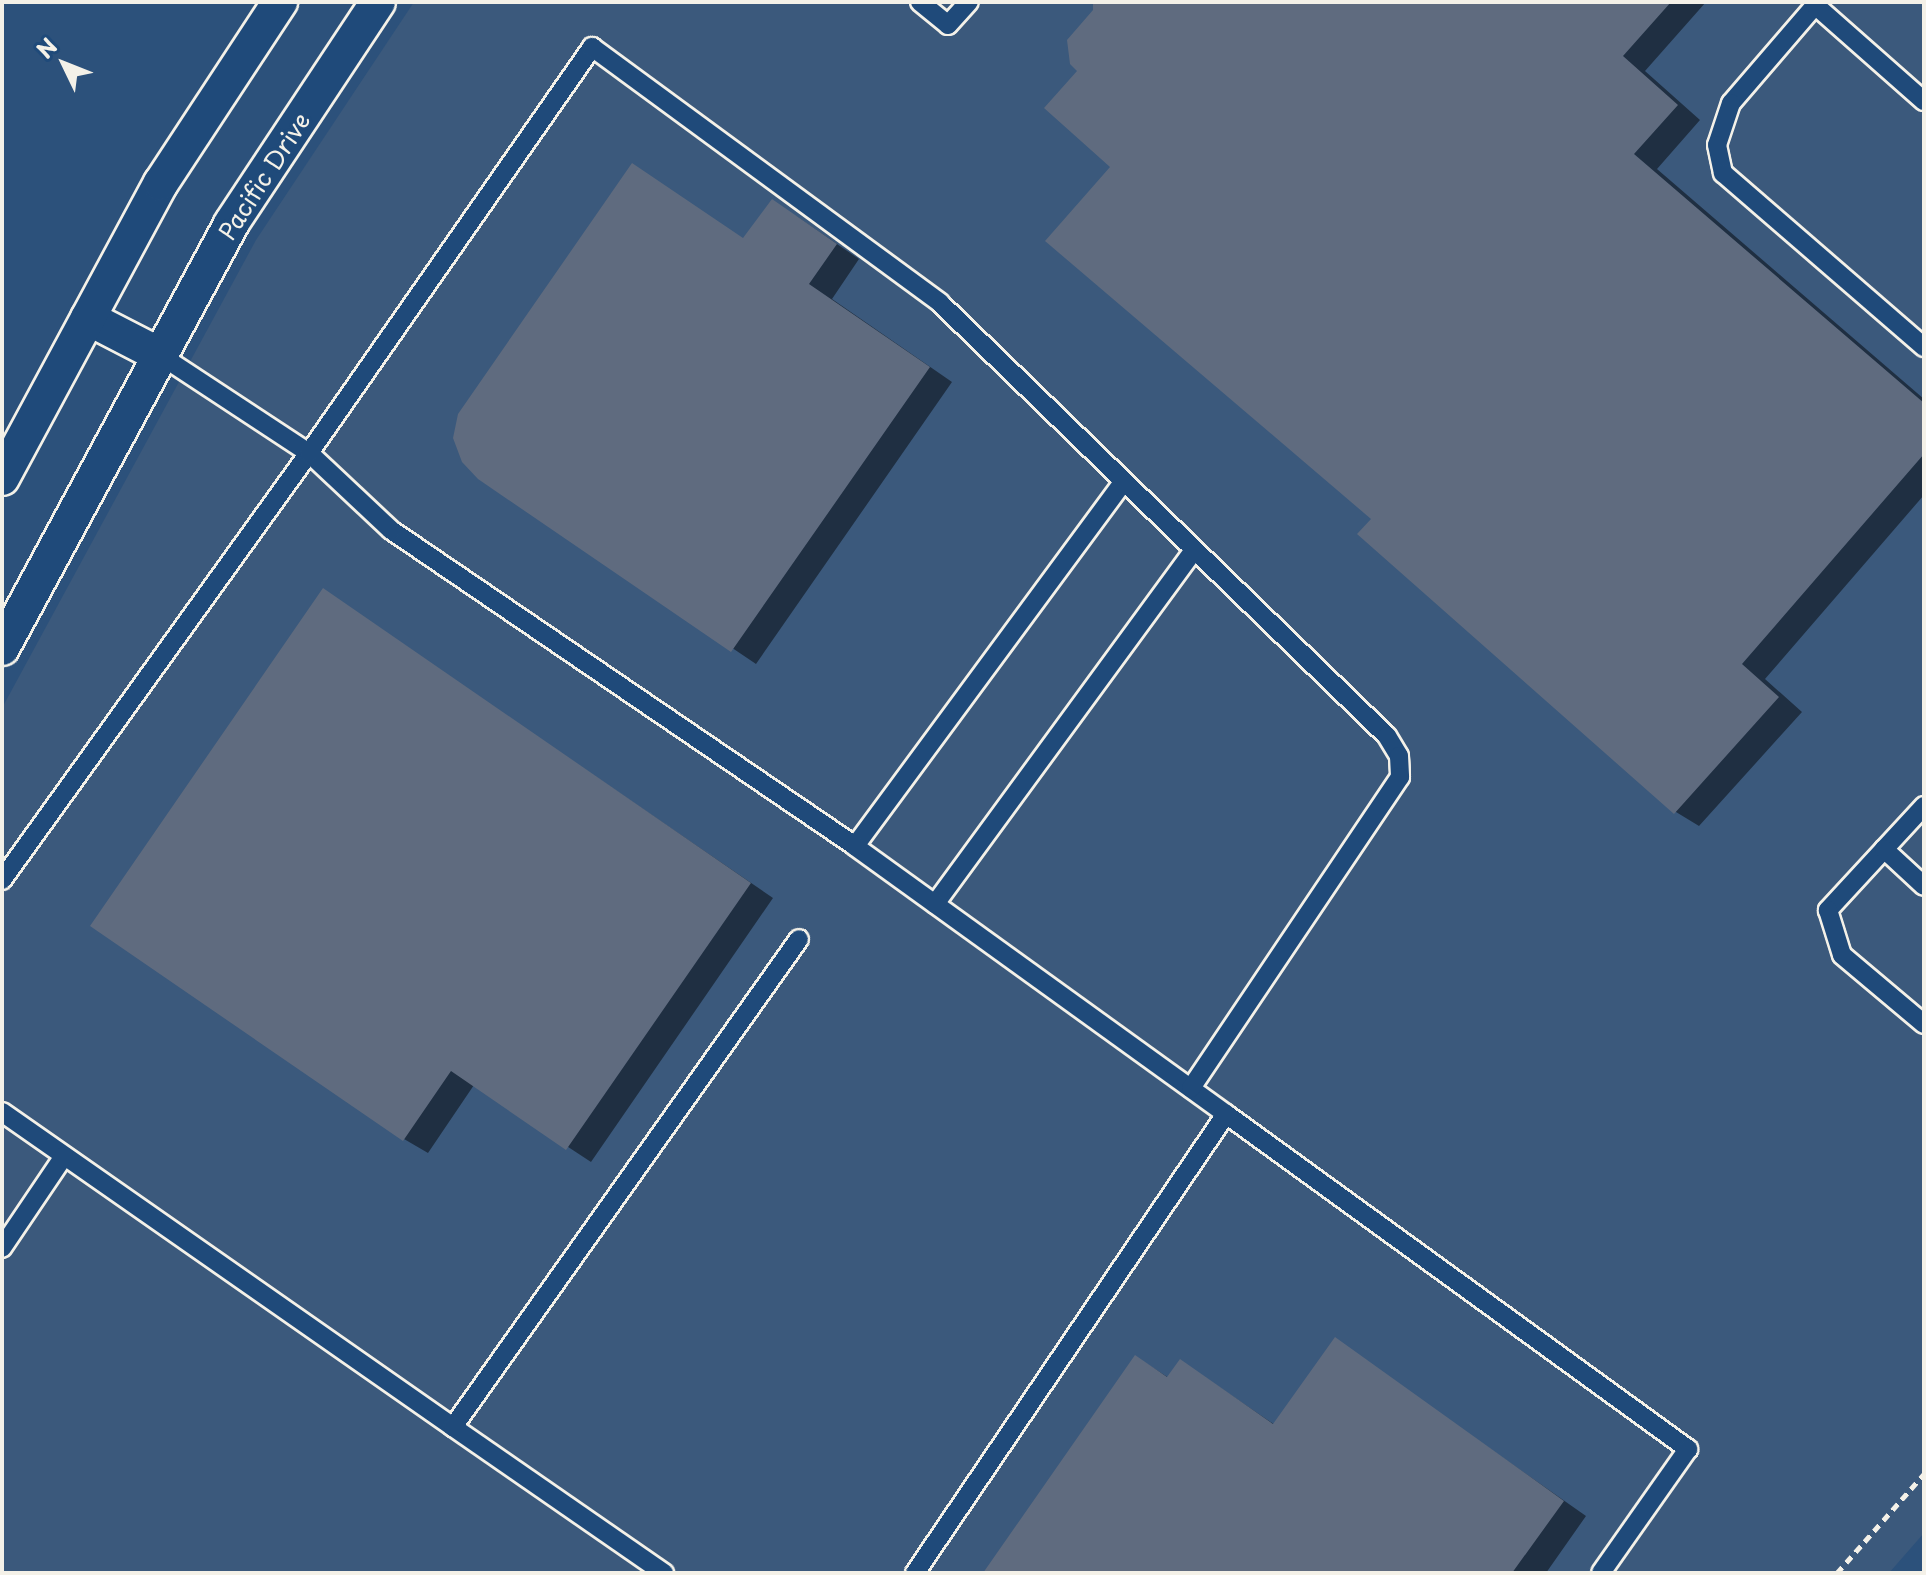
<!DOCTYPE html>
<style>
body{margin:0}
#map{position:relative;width:1926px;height:1575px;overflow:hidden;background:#2c517b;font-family:"Playpen Sans",sans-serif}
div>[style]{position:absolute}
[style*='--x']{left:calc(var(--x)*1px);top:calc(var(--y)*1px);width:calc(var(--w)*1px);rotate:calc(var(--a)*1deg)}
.built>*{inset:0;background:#3b597c}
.shadow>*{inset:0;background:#0007}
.building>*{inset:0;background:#5f6b7f}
.path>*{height:5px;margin-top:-2.5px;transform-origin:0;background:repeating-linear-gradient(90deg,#f4f1e8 0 8px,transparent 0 14px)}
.roads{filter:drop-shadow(2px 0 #f4f1e8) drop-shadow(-2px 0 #f4f1e8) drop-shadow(0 2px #f4f1e8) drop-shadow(0 -2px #f4f1e8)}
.lane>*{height:18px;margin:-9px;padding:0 9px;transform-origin:9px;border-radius:9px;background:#1f4a7a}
.street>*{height:34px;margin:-17px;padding:0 17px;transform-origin:17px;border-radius:17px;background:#1f4a7a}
span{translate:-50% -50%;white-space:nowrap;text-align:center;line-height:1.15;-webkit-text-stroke:6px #1f4a7a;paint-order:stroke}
.street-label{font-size:24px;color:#f4f1e8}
.frame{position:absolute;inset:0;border:4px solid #f4f1e8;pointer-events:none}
.north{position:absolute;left:24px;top:24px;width:80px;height:80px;-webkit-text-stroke:6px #1f4a7a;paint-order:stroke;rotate:313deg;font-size:22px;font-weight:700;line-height:32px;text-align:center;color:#f4f1e8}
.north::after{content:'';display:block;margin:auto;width:28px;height:36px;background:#f4f1e8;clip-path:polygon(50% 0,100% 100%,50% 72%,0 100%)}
</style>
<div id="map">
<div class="built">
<div style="clip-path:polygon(414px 2px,1924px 2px,1924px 1533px,1889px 1573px,2px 1573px,2px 708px,256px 240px)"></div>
</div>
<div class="shadow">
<div style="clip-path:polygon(1095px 2px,1706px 2px,1645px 71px,1700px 120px,1657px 169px,1924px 399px,1924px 495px,1765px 679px,1802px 712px,1699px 826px,1676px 812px,1360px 534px,1374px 519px,1113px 167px,1080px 71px)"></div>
<div style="clip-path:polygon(796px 216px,859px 259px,832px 299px,952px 382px,756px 664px,480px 478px,745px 239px)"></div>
<div style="clip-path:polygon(324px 591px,773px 898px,591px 1162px,474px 1085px,428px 1153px,404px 1139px)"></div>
<div style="clip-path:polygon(1335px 1340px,1586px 1516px,1546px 1573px,985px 1573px,1136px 1357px,1169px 1378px,1181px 1361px,1275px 1425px)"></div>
</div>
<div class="building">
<div style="clip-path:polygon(1093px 2px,1671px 2px,1623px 56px,1678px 105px,1634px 154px,1924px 403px,1924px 454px,1742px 664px,1779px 697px,1674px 814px,1357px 534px,1371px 519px,1045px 241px,1110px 167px,1044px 108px,1077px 71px,1070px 64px,1067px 40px,1093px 10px)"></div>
<div style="clip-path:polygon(632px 163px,743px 238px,772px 199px,837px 244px,809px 284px,930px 367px,731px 652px,478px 479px,462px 462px,453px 438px,458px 414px)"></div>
<div style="clip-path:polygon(323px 588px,751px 883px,566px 1150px,451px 1071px,403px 1141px,90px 926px)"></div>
<div style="clip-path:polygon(1335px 1337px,1564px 1501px,1512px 1573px,983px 1573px,1135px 1355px,1167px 1377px,1180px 1359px,1273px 1424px)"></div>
</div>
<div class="path">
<div style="--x:1837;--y:1573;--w:132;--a:-48.7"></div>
</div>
<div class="roads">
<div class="lane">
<div style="--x:920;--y:2;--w:36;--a:39"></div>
<div style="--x:948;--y:25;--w:31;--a:-48"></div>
<div style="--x:1818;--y:2;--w:133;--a:130.7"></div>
<div style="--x:1731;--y:103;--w:44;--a:108.4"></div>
<div style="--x:1717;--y:145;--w:29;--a:78"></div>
<div style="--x:1723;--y:173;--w:266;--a:40.9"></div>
<div style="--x:1815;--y:5;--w:145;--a:41.4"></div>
<div style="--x:1924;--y:806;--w:142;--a:132.7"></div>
<div style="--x:1828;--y:910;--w:47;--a:72.7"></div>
<div style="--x:1842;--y:955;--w:107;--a:40.1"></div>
<div style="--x:855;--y:846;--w:452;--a:-53.6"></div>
<div style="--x:1884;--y:849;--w:54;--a:42.8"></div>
<div style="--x:2;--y:880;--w:526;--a:-54.29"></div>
<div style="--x:309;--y:453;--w:178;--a:-146.7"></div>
<div style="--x:935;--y:904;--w:437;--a:-53.8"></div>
<div style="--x:2;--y:1112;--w:550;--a:34.93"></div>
<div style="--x:453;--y:1427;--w:598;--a:-54.66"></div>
<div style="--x:1226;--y:1114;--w:571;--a:35.95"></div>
<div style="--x:1688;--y:1449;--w:151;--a:125.1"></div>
<div style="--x:2;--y:1248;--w:111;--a:-56"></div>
<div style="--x:453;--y:1427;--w:257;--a:34.7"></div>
<div style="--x:915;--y:1573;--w:554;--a:-55.88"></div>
<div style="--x:1226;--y:1114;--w:458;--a:-144.2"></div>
<div style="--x:855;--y:846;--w:561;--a:-145.74"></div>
<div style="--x:391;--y:530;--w:112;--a:-136.8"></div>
<div style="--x:309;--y:453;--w:495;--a:-55.1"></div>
<div style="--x:592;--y:47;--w:432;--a:36.3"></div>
<div style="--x:940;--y:303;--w:622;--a:44.09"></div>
<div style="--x:1387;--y:736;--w:23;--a:59"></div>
<div style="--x:1399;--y:756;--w:21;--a:87"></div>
<div style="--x:1400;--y:777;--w:375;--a:123.9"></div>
</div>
<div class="street">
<div style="--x:88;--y:318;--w:81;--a:27.2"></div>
<div style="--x:2;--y:478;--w:335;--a:-61.7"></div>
<div style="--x:161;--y:183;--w:217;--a:-56.7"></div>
<div style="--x:2;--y:648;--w:482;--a:-61.6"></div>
<div style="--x:231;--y:224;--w:266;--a:-56.5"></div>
</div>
</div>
<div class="street-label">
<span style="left:264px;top:176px;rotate:-57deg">Pacific Drive</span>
</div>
<div class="frame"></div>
<div class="north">N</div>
</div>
